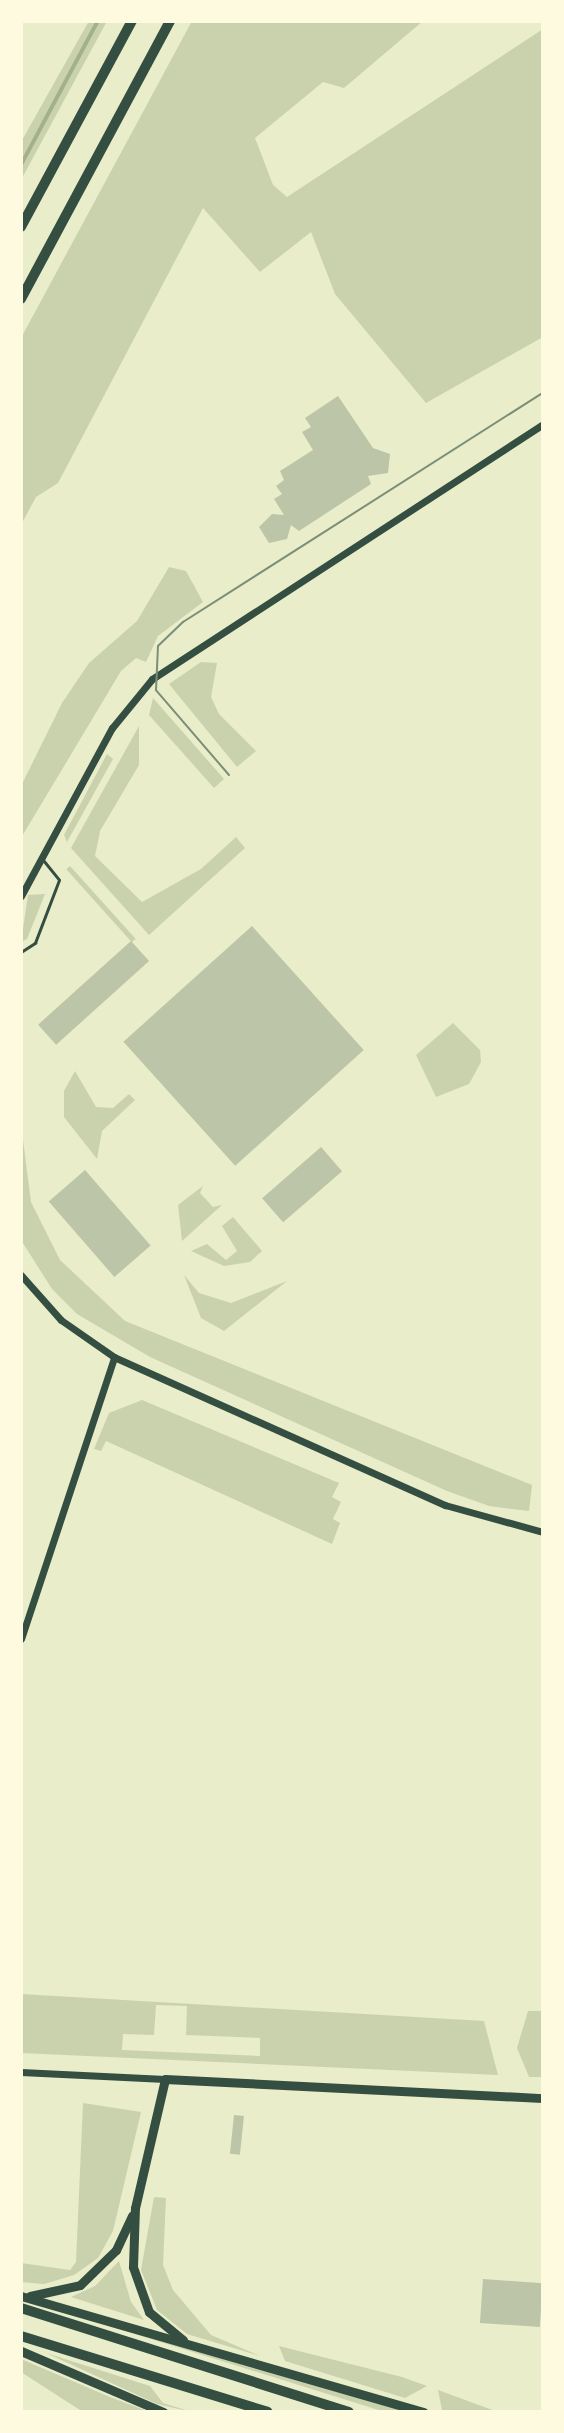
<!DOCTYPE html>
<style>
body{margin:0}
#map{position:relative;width:564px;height:2433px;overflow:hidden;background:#e9edc9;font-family:"IBM Plex Sans",sans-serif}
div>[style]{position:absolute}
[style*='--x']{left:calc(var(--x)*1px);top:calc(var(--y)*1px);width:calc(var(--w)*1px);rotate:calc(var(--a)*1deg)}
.green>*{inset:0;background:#cad2ad;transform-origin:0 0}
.stream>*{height:3.5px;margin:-1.75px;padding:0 1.75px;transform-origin:1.75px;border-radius:1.75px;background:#a3b18a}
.building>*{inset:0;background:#bcc5a7;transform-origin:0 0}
.service>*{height:2.5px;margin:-1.25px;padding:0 1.25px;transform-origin:1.25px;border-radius:1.25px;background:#344e41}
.tertiary>*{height:7px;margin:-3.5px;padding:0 3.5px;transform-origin:3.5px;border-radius:3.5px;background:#344e41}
.secondary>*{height:9px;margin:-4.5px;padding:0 4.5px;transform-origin:4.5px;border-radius:4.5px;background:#344e41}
.primary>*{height:10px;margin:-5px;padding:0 5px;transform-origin:5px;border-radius:5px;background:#344e41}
.trunk>*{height:10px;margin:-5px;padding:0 5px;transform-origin:5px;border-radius:5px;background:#344e41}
.tram>*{height:2px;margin:-1px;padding:0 1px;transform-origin:1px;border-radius:1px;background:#7c8e77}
span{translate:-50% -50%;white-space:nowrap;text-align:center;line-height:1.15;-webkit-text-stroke:7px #fefae0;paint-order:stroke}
.frame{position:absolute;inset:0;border:23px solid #fefae0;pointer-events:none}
</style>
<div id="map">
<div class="green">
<div style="clip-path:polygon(89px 21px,107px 21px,21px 180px,21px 142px)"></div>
<div style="clip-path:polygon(192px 21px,423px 21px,344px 88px,323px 82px,255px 138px,273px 185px,287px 197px,543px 29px,543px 337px,426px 403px,335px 294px,311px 232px,260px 272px,203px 208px,58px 483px,36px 497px,21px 525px,21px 338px)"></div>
<div style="clip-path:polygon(169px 567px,186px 571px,203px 602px,158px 636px,146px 662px,136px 658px,121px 671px,21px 838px,21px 786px,62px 703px,89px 663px,137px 621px)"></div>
<div style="clip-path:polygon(201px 662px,217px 663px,211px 697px,219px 714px,256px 751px,237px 767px,169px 684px)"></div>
<div style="clip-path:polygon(153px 698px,224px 779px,214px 788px,149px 715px)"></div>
<div style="clip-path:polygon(139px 726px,139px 765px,100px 831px,95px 856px,142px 902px,201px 869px,236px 837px,245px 848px,149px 935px,71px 848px)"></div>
<div style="clip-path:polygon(107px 754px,113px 759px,67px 842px,64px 835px)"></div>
<div style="left:70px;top:866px;width:98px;height:5px;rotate:48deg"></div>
<div style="clip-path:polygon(45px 894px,27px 939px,21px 942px,28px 895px)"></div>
<div style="clip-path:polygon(453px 1023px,480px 1050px,481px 1062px,469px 1084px,436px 1097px,416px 1055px)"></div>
<div style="clip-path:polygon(75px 1071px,96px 1107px,113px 1108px,129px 1094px,135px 1100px,102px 1131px,97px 1159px,64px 1117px,64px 1091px)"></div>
<div style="clip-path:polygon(21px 1124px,31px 1202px,60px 1260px,125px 1321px,532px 1485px,529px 1511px,489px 1506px,447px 1491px,150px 1357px,77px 1314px,52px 1289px,21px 1240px)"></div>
<div style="clip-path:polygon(203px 1186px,200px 1193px,213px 1207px,222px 1205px,182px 1241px,178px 1205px)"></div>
<div style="clip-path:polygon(233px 1217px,262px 1251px,250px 1262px,224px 1266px,191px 1251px,207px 1244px,226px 1260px,237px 1251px,222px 1226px)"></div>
<div style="clip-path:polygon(184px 1275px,199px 1293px,231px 1303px,287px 1281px,224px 1331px,201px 1318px)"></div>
<div style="clip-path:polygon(142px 1400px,339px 1483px,332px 1497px,341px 1502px,333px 1519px,340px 1523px,332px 1544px,106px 1441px,101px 1451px,94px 1449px,109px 1413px)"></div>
<div style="clip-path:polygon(evenodd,21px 1994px,484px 2021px,498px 2075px,21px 2053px,21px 1994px,156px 2005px,187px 2006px,186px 2035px,260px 2038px,260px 2056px,122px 2050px,123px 2034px,154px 2035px,156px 2005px)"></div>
<div style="clip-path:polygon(528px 2011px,543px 2011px,543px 2077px,529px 2077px,517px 2048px)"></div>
<div style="clip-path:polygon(83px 2103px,141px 2112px,113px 2231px,98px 2258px,74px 2275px,44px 2284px,21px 2282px,21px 2263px,70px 2270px,76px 2262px)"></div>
<div style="clip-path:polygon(154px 2197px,166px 2198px,163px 2265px,173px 2290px,211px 2335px,260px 2356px,187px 2334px,157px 2310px,141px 2270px)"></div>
<div style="clip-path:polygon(119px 2261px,131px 2302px,144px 2320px,71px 2297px,95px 2286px)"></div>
<div style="clip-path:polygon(55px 2309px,57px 2308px,406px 2412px,385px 2412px)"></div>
<div style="clip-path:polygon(279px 2346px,402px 2377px,427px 2386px,405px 2398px,285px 2361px)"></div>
<div style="clip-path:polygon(46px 2353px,150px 2386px,163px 2403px,192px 2412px,157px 2404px)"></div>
<div style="clip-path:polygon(21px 2359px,110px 2397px,150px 2412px,83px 2412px,21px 2372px)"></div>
<div style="clip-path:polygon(438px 2390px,498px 2412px,442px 2410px)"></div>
</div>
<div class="stream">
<div style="--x:21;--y:165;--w:163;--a:-61.9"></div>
</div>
<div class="building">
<div style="clip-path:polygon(338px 396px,373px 448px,390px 454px,388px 473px,368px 476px,371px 484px,299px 531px,291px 525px,287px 539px,269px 543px,259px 527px,272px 514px,284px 515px,274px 499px,282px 494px,276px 486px,284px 480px,280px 471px,313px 450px,302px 432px,311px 427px,305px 418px)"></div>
<div style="left:252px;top:926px;width:167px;height:173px;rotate:48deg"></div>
<div style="left:131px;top:941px;width:27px;height:125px;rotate:48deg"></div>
<div style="left:321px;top:1147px;width:32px;height:78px;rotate:49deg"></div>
<div style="left:85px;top:1170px;width:100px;height:48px;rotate:49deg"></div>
<div style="left:234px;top:2115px;width:10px;height:39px;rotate:6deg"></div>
<div style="left:483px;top:2279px;width:60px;height:44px;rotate:4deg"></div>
</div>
<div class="service">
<div style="--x:21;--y:952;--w:17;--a:-33"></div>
<div style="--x:35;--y:943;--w:67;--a:-69.1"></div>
<div style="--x:59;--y:880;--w:27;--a:-129"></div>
</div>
<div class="tertiary">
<div style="--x:21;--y:896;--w:191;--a:-61.6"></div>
<div style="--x:112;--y:728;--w:63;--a:-50.8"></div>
<div style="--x:152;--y:679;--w:467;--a:-33.1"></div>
<div style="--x:21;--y:1275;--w:60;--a:48.4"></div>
<div style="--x:61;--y:1320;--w:65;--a:34.9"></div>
<div style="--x:114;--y:1357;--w:363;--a:24.1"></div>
<div style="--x:445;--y:1505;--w:102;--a:15.4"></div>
<div style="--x:21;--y:1639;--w:297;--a:-71.7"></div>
<div style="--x:21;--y:2072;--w:144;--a:2.8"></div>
</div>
<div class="secondary">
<div style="--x:21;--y:2296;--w:419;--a:16.1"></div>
<div style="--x:30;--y:2296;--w:51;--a:-12.4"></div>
<div style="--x:80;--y:2285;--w:50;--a:-44.2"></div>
<div style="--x:116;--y:2250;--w:38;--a:-65"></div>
<div style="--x:183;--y:2340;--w:44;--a:-140.5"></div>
<div style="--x:149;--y:2312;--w:48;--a:-109.6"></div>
<div style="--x:133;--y:2267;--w:59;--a:-88.1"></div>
<div style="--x:135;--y:2208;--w:132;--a:-76.9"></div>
<div style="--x:165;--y:2079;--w:378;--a:2.9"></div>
<div style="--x:21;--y:2351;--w:155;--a:23.2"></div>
</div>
<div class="primary">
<div style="--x:21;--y:2308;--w:344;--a:17.6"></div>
<div style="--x:21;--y:2336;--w:258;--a:17.1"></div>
</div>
<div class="trunk">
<div style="--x:21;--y:227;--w:234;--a:-61.7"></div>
<div style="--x:21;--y:299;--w:315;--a:-61.8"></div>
</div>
<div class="tram">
<div style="--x:229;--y:775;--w:112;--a:-130.7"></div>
<div style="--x:156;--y:690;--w:44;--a:-87.4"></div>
<div style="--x:158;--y:646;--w:35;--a:-44"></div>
<div style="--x:183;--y:622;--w:427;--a:-32.5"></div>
</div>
<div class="frame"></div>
</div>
